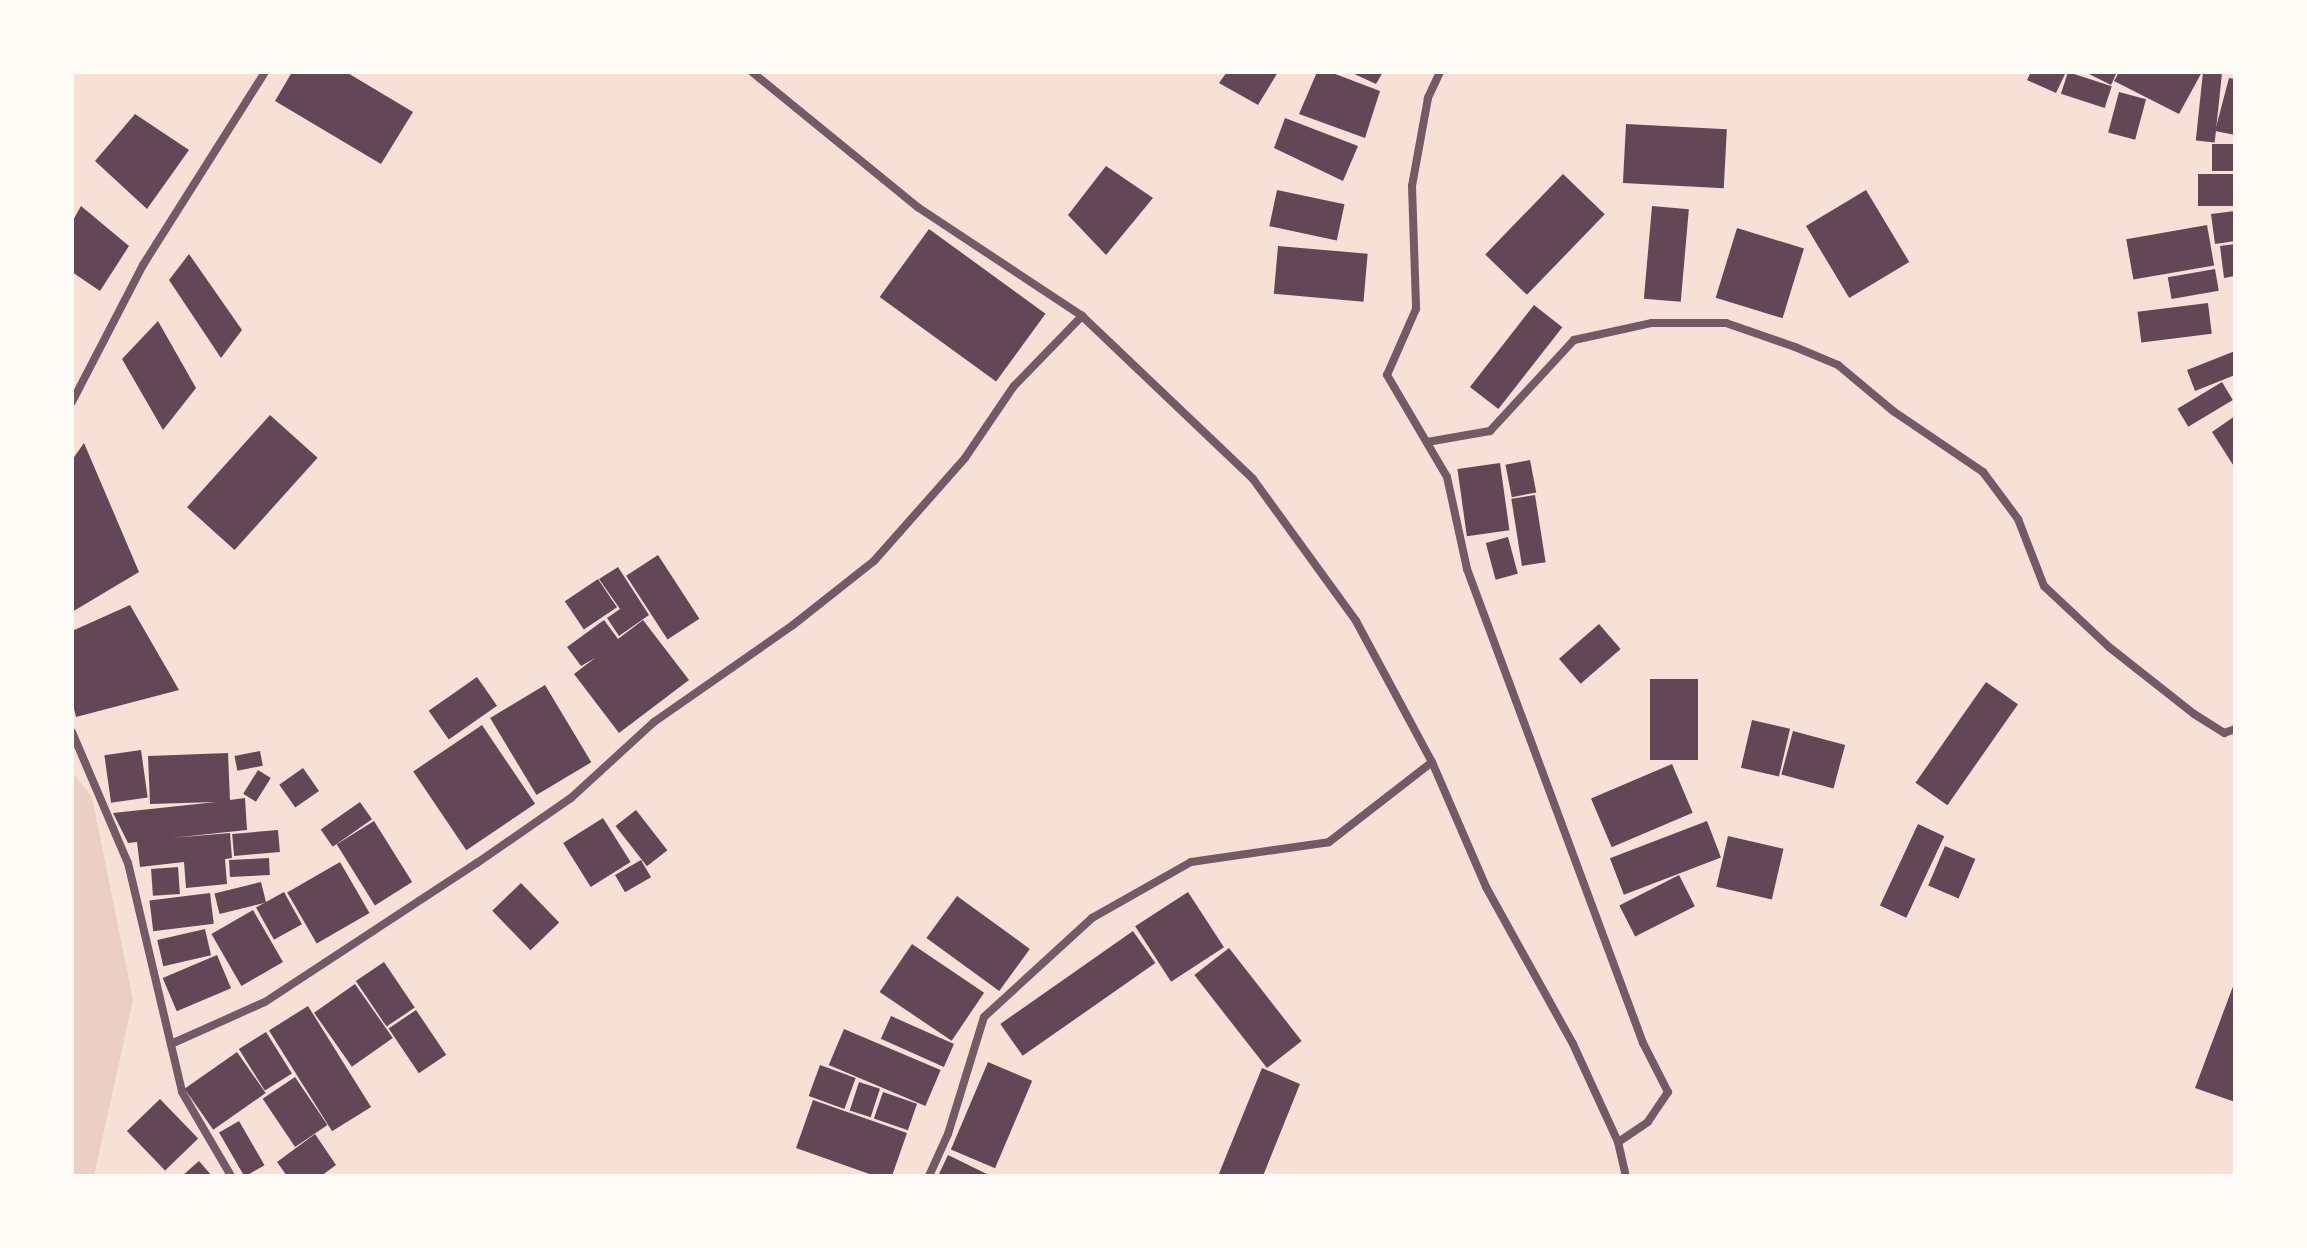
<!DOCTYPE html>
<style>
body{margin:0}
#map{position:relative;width:2307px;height:1248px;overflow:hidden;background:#f7e1d7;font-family:Cabin,sans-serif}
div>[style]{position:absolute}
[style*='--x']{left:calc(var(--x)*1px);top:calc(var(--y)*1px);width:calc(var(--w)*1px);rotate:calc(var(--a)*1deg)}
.green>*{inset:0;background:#ebcfc5}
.building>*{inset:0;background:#644757;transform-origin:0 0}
.minor>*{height:8px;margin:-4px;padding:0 4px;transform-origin:4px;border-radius:4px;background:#755966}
span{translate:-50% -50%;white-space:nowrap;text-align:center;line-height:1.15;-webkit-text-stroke:7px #fffaf5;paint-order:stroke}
.frame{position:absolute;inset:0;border:74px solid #fffaf5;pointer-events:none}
</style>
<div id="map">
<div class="green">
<div style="clip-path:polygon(72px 772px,92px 797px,133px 1000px,94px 1176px,72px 1176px)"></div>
</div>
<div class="building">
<div style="clip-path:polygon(292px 72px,346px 72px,413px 112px,381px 164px,275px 101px)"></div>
<div style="clip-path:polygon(1227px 72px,1278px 72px,1258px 105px,1219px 83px)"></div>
<div style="clip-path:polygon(1317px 72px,1330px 72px,1380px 91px,1365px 138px,1299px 114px)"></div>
<div style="clip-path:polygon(1350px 72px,1383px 72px,1376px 84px)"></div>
<div style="clip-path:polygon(2031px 72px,2066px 72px,2056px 93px,2027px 80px)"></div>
<div style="left:2068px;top:72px;width:46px;height:23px;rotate:18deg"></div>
<div style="clip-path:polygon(2085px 72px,2117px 72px,2111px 85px)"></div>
<div style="clip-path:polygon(2119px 72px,2202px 72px,2179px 114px,2114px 81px)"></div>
<div style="left:2203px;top:72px;width:19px;height:69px;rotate:6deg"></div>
<div style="clip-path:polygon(2229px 78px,2235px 79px,2235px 135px,2215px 131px)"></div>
<div style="left:2119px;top:92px;width:28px;height:42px;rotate:15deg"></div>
<div style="clip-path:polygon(135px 114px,189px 150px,147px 209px,95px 161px)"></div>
<div style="clip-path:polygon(1285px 118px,1358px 146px,1343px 181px,1274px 148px)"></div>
<div style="left:1626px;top:124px;width:101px;height:59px;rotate:3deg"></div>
<div style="left:2212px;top:144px;width:23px;height:27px"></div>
<div style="clip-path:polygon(1106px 166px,1153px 198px,1106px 255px,1068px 215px)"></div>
<div style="left:1563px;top:174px;width:58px;height:112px;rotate:44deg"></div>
<div style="left:2235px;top:174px;width:32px;height:37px;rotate:90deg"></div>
<div style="left:1277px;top:190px;width:69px;height:37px;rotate:12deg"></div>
<div style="left:1866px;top:190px;width:84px;height:70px;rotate:59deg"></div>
<div style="clip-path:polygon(81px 206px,129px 246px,100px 291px,72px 272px,72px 222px)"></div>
<div style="left:1652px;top:206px;width:37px;height:93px;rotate:5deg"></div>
<div style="clip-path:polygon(2235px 211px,2235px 241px,2215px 244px,2211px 214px)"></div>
<div style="left:2207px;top:225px;width:41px;height:82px;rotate:80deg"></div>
<div style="left:1737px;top:228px;width:70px;height:73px;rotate:17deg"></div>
<div style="left:929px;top:229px;width:144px;height:84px;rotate:36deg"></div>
<div style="clip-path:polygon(2235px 244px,2235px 276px,2224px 278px,2220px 246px)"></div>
<div style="left:1278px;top:246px;width:90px;height:48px;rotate:5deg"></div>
<div style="clip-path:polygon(189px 254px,242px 330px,221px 358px,169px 280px)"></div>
<div style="left:2215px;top:269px;width:22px;height:48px;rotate:80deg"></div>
<div style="left:2208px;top:303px;width:31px;height:71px;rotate:83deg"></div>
<div style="left:1534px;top:305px;width:36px;height:104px;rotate:38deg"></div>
<div style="clip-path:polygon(158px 321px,196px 388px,163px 430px,122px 359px)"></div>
<div style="clip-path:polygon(2235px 351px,2235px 375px,2195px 391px,2187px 370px)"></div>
<div style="left:2222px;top:382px;width:21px;height:52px;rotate:59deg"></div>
<div style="left:270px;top:415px;width:64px;height:124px;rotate:42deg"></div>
<div style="clip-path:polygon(2235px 416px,2235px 468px,2212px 432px)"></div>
<div style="clip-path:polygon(84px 443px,139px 572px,72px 612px,72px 460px)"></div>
<div style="left:1530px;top:460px;width:33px;height:25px;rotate:79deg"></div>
<div style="left:1500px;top:463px;width:68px;height:43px;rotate:82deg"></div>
<div style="left:1535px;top:495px;width:68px;height:24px;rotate:81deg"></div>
<div style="left:1508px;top:537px;width:38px;height:23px;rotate:75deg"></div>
<div style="left:658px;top:555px;width:76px;height:38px;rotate:57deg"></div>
<div style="clip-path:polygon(618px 567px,649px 615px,619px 636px,607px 618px,620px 609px,599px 579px)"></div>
<div style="left:598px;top:579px;width:34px;height:40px;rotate:56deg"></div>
<div style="clip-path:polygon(130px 605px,179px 690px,76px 717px,72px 701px,72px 631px)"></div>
<div style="clip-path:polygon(604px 620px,618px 639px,643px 620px,689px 680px,619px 733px,574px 674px,595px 658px,581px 666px,567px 647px)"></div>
<div style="left:1599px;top:624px;width:33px;height:53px;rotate:49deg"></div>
<div style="left:477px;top:677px;width:35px;height:59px;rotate:55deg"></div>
<div style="left:1650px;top:679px;width:48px;height:81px"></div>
<div style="left:1986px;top:682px;width:39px;height:123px;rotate:35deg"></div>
<div style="left:545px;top:685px;width:90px;height:64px;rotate:59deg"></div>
<div style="left:1752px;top:720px;width:39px;height:49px;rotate:13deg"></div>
<div style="left:482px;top:725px;width:95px;height:83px;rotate:56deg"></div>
<div style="left:1793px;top:731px;width:54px;height:45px;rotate:15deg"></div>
<div style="left:141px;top:750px;width:48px;height:37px;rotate:82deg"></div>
<div style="left:260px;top:751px;width:15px;height:26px;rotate:79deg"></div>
<div style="clip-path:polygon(228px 753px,230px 800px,245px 798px,247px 830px,171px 838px,230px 833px,232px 858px,225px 859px,227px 884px,186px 888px,184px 862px,140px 867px,137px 842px,128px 843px,113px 813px,216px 802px,150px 804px,148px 756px)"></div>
<div style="left:1672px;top:764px;width:53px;height:88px;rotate:67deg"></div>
<div style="left:303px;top:768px;width:28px;height:29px;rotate:55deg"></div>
<div style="left:258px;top:770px;width:15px;height:28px;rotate:32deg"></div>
<div style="left:360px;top:802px;width:21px;height:48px;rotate:55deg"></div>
<div style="left:636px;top:810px;width:51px;height:26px;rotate:52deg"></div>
<div style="left:603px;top:818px;width:52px;height:47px;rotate:58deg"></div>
<div style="left:374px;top:821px;width:72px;height:44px;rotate:58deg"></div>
<div style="left:1707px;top:821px;width:39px;height:104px;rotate:69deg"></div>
<div style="left:1918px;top:824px;width:29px;height:90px;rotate:25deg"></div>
<div style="left:278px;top:830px;width:22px;height:46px;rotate:85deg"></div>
<div style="left:1728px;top:836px;width:57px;height:52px;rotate:13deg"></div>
<div style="left:1945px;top:846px;width:33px;height:43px;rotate:23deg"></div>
<div style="left:269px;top:858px;width:17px;height:40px;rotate:87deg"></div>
<div style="left:641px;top:860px;width:20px;height:30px;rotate:60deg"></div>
<div style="left:340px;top:862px;width:59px;height:61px;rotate:60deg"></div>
<div style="left:178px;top:867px;width:27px;height:27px;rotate:86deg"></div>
<div style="left:1679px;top:875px;width:35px;height:67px;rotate:63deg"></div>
<div style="left:261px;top:882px;width:21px;height:48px;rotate:76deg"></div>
<div style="left:521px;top:883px;width:55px;height:40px;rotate:46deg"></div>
<div style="left:284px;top:892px;width:37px;height:32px;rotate:61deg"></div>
<div style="left:1188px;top:892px;width:66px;height:63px;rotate:57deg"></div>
<div style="left:210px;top:893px;width:31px;height:61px;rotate:83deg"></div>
<div style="left:957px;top:896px;width:90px;height:52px;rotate:36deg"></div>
<div style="left:253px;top:910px;width:60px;height:48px;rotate:60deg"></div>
<div style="left:205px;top:929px;width:27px;height:49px;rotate:77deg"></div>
<div style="left:1133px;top:931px;width:39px;height:162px;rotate:55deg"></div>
<div style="left:912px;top:944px;width:87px;height:58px;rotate:34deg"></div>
<div style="left:1229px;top:948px;width:118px;height:44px;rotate:52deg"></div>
<div style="left:217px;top:955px;width:36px;height:59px;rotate:67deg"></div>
<div style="left:384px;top:962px;width:55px;height:34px;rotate:56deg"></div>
<div style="clip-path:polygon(2235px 981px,2235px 1102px,2195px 1088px)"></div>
<div style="left:355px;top:984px;width:66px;height:50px;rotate:55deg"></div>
<div style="left:308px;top:1006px;width:119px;height:46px;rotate:58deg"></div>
<div style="left:416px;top:1010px;width:54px;height:33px;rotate:56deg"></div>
<div style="left:891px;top:1016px;width:69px;height:25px;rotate:24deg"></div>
<div style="left:844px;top:1029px;width:105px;height:39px;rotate:23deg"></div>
<div style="left:266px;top:1032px;width:49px;height:32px;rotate:58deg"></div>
<div style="left:237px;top:1052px;width:50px;height:64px;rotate:55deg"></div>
<div style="left:988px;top:1062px;width:48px;height:95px;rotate:23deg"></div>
<div style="left:820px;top:1065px;width:38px;height:33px;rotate:20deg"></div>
<div style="clip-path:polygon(1262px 1068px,1300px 1084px,1263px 1176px,1218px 1176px)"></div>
<div style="left:295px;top:1077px;width:58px;height:39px;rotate:56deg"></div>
<div style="left:859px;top:1082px;width:22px;height:30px;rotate:18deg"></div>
<div style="left:883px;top:1092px;width:36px;height:28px;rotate:19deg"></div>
<div style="left:160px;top:1099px;width:55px;height:46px;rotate:46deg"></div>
<div style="clip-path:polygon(813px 1100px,907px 1133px,892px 1176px,875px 1176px,796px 1148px)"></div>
<div style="left:239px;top:1121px;width:51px;height:23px;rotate:60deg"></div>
<div style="clip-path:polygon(315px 1134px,336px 1165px,321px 1176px,287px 1176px,277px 1162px)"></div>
<div style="clip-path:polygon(948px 1155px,991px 1176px,938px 1176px)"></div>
<div style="clip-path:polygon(199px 1161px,212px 1176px,182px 1176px)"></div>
</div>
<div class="minor">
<div style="--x:752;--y:72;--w:215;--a:39.2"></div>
<div style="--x:919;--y:208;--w:196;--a:33.5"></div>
<div style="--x:1082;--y:316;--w:236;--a:43.6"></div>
<div style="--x:1253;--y:479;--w:175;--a:54"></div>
<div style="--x:1356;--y:621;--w:160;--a:61.7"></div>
<div style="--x:1432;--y:762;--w:136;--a:66.6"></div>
<div style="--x:1486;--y:887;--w:179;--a:61"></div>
<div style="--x:1573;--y:1044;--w:108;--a:65.3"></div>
<div style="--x:1618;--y:1142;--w:35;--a:77"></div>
<div style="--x:1440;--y:72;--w:29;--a:115"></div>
<div style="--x:1428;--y:98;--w:89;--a:100.3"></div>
<div style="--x:1412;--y:186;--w:123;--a:88.1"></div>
<div style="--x:1416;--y:309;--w:72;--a:113.7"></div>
<div style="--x:1387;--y:375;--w:118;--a:59.5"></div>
<div style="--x:1447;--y:477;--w:94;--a:77.7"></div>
<div style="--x:1467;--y:569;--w:506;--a:69.63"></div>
<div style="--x:1643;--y:1043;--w:55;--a:63"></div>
<div style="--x:1668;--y:1092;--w:36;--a:124"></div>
<div style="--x:1648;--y:1122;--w:36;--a:146"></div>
<div style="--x:72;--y:402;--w:154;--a:-62.6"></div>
<div style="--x:143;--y:265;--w:228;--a:-57.7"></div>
<div style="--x:1427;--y:442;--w:64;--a:-9.9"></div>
<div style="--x:1490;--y:431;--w:124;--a:-47.3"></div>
<div style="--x:1574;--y:340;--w:80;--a:-12.3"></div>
<div style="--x:1652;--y:323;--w:74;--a:0"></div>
<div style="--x:1726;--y:323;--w:73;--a:19.2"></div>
<div style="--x:1795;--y:347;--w:47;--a:22.7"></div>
<div style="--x:1838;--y:365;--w:72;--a:39.9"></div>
<div style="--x:1893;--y:411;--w:109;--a:34.1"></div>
<div style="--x:1983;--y:472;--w:59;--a:53.3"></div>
<div style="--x:2018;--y:519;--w:72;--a:68.8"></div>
<div style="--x:2044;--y:586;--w:89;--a:43.2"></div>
<div style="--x:2109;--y:647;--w:108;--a:38.2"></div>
<div style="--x:2194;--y:714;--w:36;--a:32"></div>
<div style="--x:2224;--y:733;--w:12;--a:-20"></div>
<div style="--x:72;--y:732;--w:142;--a:66.9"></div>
<div style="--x:128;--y:863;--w:235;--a:76.7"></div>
<div style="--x:182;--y:1092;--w:97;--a:59.7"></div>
<div style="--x:171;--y:1044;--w:103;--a:-24.1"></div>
<div style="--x:265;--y:1002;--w:254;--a:-33.3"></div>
<div style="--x:477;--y:863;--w:114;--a:-34.7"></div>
<div style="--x:571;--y:798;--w:113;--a:-42.5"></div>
<div style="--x:654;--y:722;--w:169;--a:-34.9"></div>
<div style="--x:793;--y:625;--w:103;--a:-38.3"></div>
<div style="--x:874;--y:561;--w:137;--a:-48.5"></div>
<div style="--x:965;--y:458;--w:87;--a:-55.8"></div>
<div style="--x:1014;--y:386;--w:98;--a:-45.8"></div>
<div style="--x:929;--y:1176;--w:46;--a:-65.7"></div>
<div style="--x:948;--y:1134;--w:122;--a:-72.9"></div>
<div style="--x:984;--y:1017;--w:147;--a:-42.5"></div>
<div style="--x:1092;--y:918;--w:114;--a:-29.5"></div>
<div style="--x:1191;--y:862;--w:139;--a:-8.2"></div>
<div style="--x:1329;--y:842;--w:130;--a:-37.8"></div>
</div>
<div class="frame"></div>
</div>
